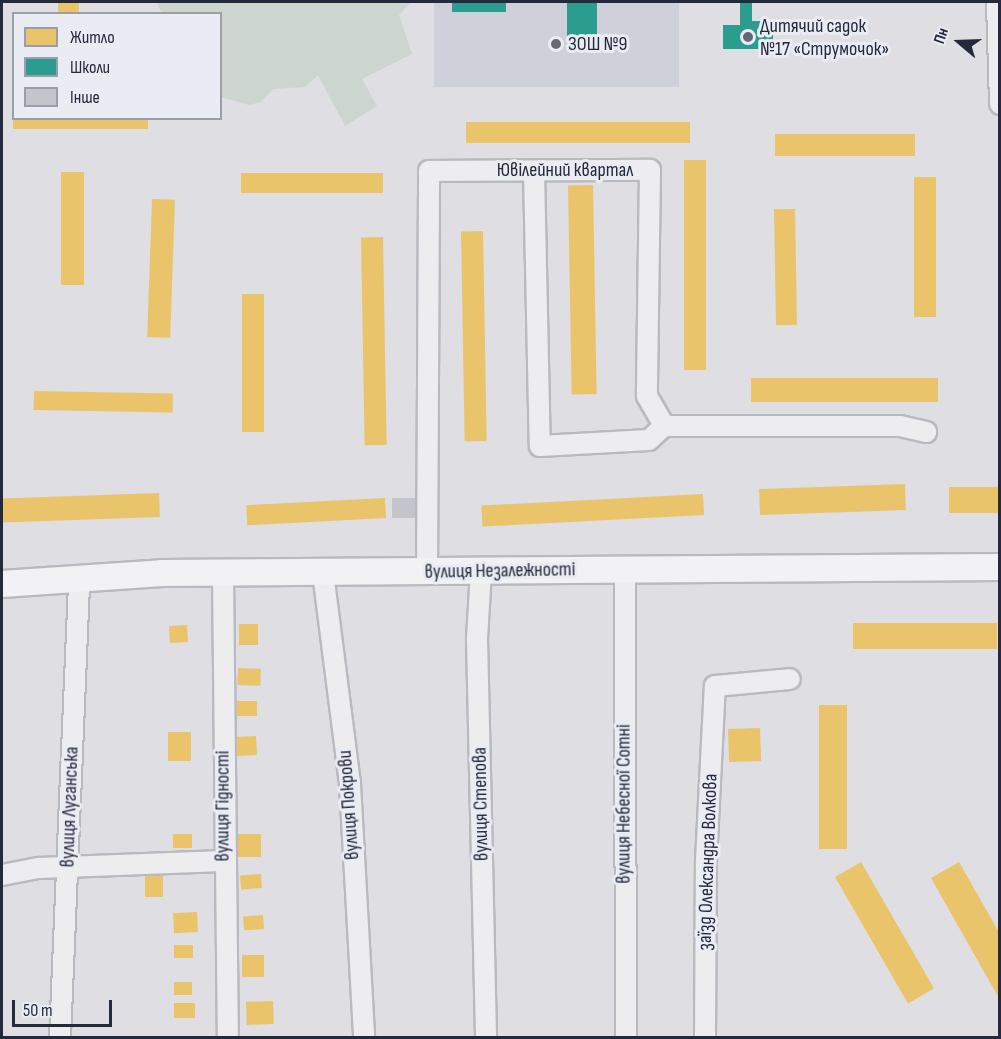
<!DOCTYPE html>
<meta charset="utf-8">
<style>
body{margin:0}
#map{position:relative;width:1001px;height:1039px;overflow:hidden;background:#dedee3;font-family:"Sofia Sans Condensed",sans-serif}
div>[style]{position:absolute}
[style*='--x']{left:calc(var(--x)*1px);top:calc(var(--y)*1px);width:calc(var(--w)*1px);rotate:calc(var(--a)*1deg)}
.built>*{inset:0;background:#cfd1da;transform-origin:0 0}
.green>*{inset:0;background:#ccd6ce}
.homes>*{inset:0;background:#e9c46a;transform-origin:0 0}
.schools>*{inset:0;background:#2a9d8f;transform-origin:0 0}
.building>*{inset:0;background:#c4c5ca;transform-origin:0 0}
.roads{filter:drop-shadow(2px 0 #b9babf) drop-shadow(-2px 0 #b9babf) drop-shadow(0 2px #b9babf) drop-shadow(0 -2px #b9babf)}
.minor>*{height:20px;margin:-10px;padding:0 10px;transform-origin:10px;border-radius:10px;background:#ededf0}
.major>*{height:26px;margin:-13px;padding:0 13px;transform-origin:13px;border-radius:13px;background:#f2f2f4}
.dots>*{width:16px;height:16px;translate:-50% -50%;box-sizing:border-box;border:3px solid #eaecf4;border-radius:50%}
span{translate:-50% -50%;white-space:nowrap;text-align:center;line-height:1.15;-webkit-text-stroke:6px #eaecf4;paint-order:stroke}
.poi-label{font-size:20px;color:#25293c}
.left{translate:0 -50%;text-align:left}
.street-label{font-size:20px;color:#25293c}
.frame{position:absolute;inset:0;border:3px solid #25293c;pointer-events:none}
.legend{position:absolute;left:12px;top:12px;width:210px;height:108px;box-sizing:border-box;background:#eaecf4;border:2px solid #9b9eaa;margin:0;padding:8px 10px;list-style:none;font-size:18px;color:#25293c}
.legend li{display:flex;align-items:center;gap:12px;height:30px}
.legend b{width:30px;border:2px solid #9b9eaa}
.north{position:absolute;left:929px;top:12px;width:60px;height:60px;-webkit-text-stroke:4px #eaecf4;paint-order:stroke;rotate:289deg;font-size:16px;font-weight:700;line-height:24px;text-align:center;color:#25293c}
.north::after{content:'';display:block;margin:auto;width:21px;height:27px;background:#25293c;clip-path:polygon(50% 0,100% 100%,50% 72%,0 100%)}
.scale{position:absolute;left:12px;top:1000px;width:100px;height:27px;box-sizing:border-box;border:3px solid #25293c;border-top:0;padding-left:8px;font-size:18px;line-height:21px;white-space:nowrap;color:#25293c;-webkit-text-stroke:4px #eaecf4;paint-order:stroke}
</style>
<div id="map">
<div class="built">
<div style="left:434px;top:2px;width:245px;height:85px"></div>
</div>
<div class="green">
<div style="clip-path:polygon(156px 2px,411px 2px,399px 15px,412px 54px,362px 79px,377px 106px,345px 126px,318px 75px,305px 87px,273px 89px,261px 102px,249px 105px,221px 97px,220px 14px,162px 13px)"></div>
</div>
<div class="homes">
<div style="left:58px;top:2px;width:21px;height:12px"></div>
<div style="left:13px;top:118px;width:135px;height:11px"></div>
<div style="left:690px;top:122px;width:21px;height:224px;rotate:90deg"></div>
<div style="left:915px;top:134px;width:22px;height:140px;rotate:90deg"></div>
<div style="left:684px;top:160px;width:22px;height:210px"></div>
<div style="left:61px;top:172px;width:23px;height:113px"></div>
<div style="left:383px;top:173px;width:20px;height:142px;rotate:90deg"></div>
<div style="left:914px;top:177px;width:22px;height:140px"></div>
<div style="left:593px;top:185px;width:209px;height:25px;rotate:89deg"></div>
<div style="left:152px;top:199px;width:23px;height:138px;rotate:2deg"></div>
<div style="left:795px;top:209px;width:116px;height:21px;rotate:89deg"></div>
<div style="left:483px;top:231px;width:210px;height:22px;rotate:89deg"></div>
<div style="left:383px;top:237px;width:208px;height:22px;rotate:89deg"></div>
<div style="left:242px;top:294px;width:22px;height:138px"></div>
<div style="left:938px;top:378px;width:24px;height:187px;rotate:90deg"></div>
<div style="left:34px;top:391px;width:139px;height:19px;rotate:1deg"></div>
<div style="left:905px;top:484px;width:26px;height:146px;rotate:88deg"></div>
<div style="left:1000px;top:487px;width:26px;height:51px;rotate:90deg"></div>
<div style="left:159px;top:493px;width:24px;height:157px;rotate:88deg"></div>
<div style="left:703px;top:494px;width:21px;height:222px;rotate:87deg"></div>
<div style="left:385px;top:498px;width:20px;height:139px;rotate:87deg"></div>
<div style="left:997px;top:623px;width:26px;height:144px;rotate:90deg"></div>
<div style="left:239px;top:624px;width:19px;height:21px"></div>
<div style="left:187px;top:625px;width:17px;height:18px;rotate:87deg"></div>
<div style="left:238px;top:668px;width:23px;height:17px;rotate:2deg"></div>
<div style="left:237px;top:701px;width:20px;height:15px"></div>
<div style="left:819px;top:705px;width:28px;height:144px"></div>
<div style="left:760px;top:728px;width:33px;height:32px;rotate:88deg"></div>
<div style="left:168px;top:732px;width:23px;height:29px"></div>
<div style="left:256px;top:736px;width:19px;height:21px;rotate:87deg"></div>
<div style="left:192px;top:834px;width:14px;height:19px;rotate:90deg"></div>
<div style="left:238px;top:834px;width:23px;height:23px"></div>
<div style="left:861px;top:862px;width:146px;height:30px;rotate:60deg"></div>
<div style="clip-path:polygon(959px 862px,1000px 934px,1000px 1000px,931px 878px)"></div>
<div style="left:145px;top:872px;width:18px;height:25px"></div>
<div style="left:261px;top:874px;width:14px;height:21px;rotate:86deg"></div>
<div style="left:197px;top:912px;width:20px;height:24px;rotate:87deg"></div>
<div style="left:263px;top:915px;width:14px;height:20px;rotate:86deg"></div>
<div style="left:174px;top:945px;width:19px;height:13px"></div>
<div style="left:264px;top:955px;width:22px;height:22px;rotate:90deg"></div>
<div style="left:192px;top:982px;width:13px;height:18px;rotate:90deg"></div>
<div style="left:273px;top:1001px;width:23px;height:27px;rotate:88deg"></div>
<div style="left:174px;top:1003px;width:21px;height:15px"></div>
</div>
<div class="schools">
<div style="left:452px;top:2px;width:54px;height:10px"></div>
<div style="left:567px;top:2px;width:30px;height:40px"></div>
<div style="clip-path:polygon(740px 2px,752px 2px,752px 21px,773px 21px,773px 49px,723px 49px,723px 25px,740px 25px)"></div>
</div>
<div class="building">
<div style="left:392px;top:498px;width:27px;height:20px"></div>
</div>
<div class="roads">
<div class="minor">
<div style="--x:997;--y:2;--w:102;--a:88.3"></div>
<div style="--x:534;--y:171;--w:275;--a:88.8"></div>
<div style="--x:540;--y:446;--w:109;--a:-3.2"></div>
<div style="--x:649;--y:440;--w:21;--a:-43"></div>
<div style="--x:625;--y:570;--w:468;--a:89.9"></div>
<div style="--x:481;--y:571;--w:68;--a:93.4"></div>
<div style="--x:477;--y:639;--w:399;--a:88.7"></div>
<div style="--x:427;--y:572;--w:401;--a:-89.7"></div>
<div style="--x:429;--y:171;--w:221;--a:-0.3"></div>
<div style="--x:650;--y:170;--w:226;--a:90.8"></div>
<div style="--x:647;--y:396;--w:34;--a:60"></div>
<div style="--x:664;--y:426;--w:236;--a:0"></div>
<div style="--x:900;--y:426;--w:27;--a:13"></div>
<div style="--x:323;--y:573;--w:213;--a:82.7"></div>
<div style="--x:350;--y:784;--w:254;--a:86.8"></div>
<div style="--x:223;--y:574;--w:464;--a:89.4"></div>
<div style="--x:2;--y:875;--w:38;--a:-11"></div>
<div style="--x:39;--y:868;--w:184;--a:-2.2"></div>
<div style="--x:60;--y:1038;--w:462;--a:-87.6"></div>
<div style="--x:705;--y:1038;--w:177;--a:-89.7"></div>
<div style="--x:706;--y:861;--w:175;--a:-87.1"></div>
<div style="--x:715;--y:686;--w:75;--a:-5.3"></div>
</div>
<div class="major">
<div style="--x:2;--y:584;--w:160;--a:-3.9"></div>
<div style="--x:162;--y:573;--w:838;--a:-0.41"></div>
</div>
</div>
<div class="dots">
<div style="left:748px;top:37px;background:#666876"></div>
<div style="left:556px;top:44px;background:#666876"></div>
</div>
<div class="poi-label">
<span class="left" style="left:760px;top:38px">Дитячий садок<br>№17 «Струмочок»</span>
<span class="left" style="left:568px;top:44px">ЗОШ №9</span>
</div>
<div class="street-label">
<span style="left:565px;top:170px">Ювілейний квартал</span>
<span style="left:500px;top:571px;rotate:-1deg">вулиця Незалежності</span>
<span style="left:481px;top:804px;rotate:-91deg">вулиця Степова</span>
<span style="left:624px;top:804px;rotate:-90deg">вулиця Небесної Сотні</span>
<span style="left:349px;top:805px;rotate:-94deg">вулиця Покрови</span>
<span style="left:223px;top:806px;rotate:-90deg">вулиця Гідності</span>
<span style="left:70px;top:807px;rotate:-88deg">вулиця Луганська</span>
<span style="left:708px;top:862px;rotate:-88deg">заїзд Олександра Волкова</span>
</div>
<div class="frame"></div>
<ul class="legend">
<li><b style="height:16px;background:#e9c46a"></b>Житло</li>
<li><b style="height:16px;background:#2a9d8f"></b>Школи</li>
<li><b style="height:16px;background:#c4c5ca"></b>Інше</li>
</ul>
<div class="north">Пн</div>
<div class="scale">50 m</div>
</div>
